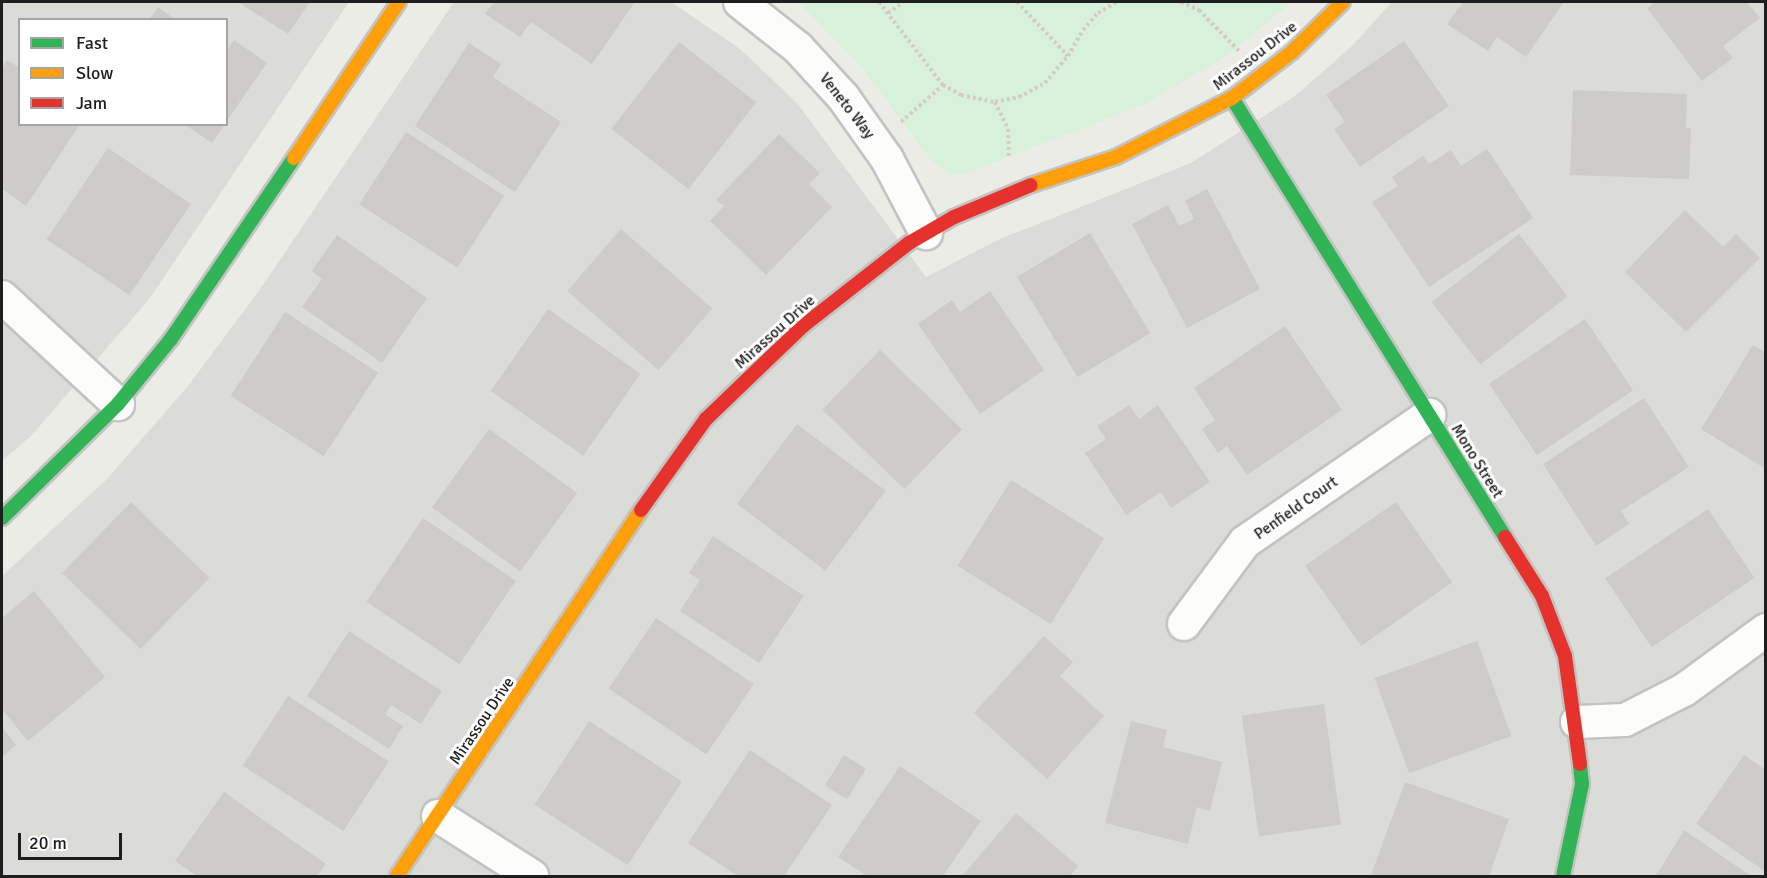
<!DOCTYPE html>
<style>
body{margin:0}
#map{position:relative;width:1767px;height:878px;overflow:hidden;background:#ecece7;font-family:Signika,sans-serif}
div>[style]{position:absolute}
[style*='--x']{left:calc(var(--x)*1px);top:calc(var(--y)*1px);width:calc(var(--w)*1px);rotate:calc(var(--a)*1deg)}
.residential>*{inset:0;background:#dbdbd8}
.park>*{inset:0;background:#d7f1db}
.building>*{inset:0;background:#cdccc8;transform-origin:0 0}
.path>*{height:4px;margin-top:-2px;transform-origin:0;background:repeating-linear-gradient(90deg,#d5ccc7 0 3px,transparent 0 6px)}
.roads{filter:drop-shadow(2px 0 #c3c3c1) drop-shadow(-2px 0 #c3c3c1) drop-shadow(0 2px #c3c3c1) drop-shadow(0 -2px #c3c3c1)}
.street>*{height:32px;margin:-16px;padding:0 16px;transform-origin:16px;border-radius:16px;background:#fcfcfb}
.fast>*{height:14px;margin:-7px;padding:0 7px;transform-origin:7px;border-radius:7px;background:#30b455}
.slow>*{height:14px;margin:-7px;padding:0 7px;transform-origin:7px;border-radius:7px;background:#ff9f0a}
.jam>*{height:14px;margin:-7px;padding:0 7px;transform-origin:7px;border-radius:7px;background:#e5322d}
span{translate:-50% -50%;white-space:nowrap;text-align:center;line-height:1.15;-webkit-text-stroke:6px #fff;paint-order:stroke}
.street-label{font-size:16px;color:#1e1e1e}
.frame{position:absolute;inset:0;border:3px solid #1e1e1e;pointer-events:none}
.legend{position:absolute;left:18px;top:18px;width:210px;height:108px;box-sizing:border-box;background:#fff;border:2px solid #a5a5a5;margin:0;padding:8px 10px;list-style:none;font-size:18px;color:#1e1e1e}
.legend li{display:flex;align-items:center;gap:12px;height:30px}
.legend b{width:30px;border:2px solid #a5a5a5}
.scale{position:absolute;left:18px;top:833px;width:104px;height:27px;box-sizing:border-box;border:3px solid #1e1e1e;border-top:0;padding-left:8px;font-size:18px;line-height:21px;white-space:nowrap;color:#1e1e1e;-webkit-text-stroke:4px #fff;paint-order:stroke}
</style>
<div id="map">
<div class="residential">
<div style="clip-path:polygon(evenodd,2px 2px,349px 2px,150px 298px,32px 435px,2px 461px,2px 2px,20px 20px,226px 20px,226px 124px,20px 124px,20px 20px)"></div>
<div style="clip-path:polygon(454px 2px,671px 2px,739px 48px,797px 103px,926px 277px,1000px 239px,1191px 163px,1295px 96px,1352px 46px,1392px 2px,1765px 2px,1765px 876px,2px 876px,2px 576px,107px 479px,188px 386px,261px 288px)"></div>
</div>
<div class="park">
<div style="clip-path:polygon(798px 2px,1292px 2px,1227px 56px,1143px 105px,964px 174px,950px 175px,931px 160px,862px 67px)"></div>
</div>
<div class="building">
<div style="clip-path:polygon(238px 2px,310px 2px,288px 34px)"></div>
<div style="clip-path:polygon(494px 2px,635px 2px,592px 64px,531px 22px,520px 37px,485px 14px)"></div>
<div style="clip-path:polygon(1463px 2px,1564px 2px,1526px 57px,1497px 37px,1488px 51px,1447px 24px)"></div>
<div style="clip-path:polygon(1655px 2px,1747px 2px,1760px 18px,1723px 46px,1733px 58px,1702px 81px,1647px 8px)"></div>
<div style="clip-path:polygon(158px 7px,176px 20px,149px 20px)"></div>
<div style="clip-path:polygon(234px 40px,267px 63px,226px 122px,226px 52px)"></div>
<div style="clip-path:polygon(1404px 41px,1449px 106px,1360px 167px,1334px 129px,1345px 122px,1326px 95px)"></div>
<div style="left:679px;top:42px;width:98px;height:110px;rotate:38deg"></div>
<div style="clip-path:polygon(469px 43px,501px 64px,493px 77px,561px 122px,515px 192px,415px 126px)"></div>
<div style="clip-path:polygon(7px 60px,20px 68px,20px 124px,80px 124px,26px 206px,2px 189px,2px 68px)"></div>
<div style="clip-path:polygon(1573px 90px,1687px 94px,1686px 128px,1691px 128px,1689px 179px,1570px 175px)"></div>
<div style="clip-path:polygon(184px 124px,225px 124px,212px 143px)"></div>
<div style="left:406px;top:132px;width:117px;height:86px;rotate:33deg"></div>
<div style="clip-path:polygon(779px 134px,820px 173px,809px 184px,832px 207px,766px 275px,710px 221px,724px 206px,716px 200px)"></div>
<div style="left:108px;top:148px;width:100px;height:110px;rotate:34deg"></div>
<div style="clip-path:polygon(1487px 149px,1533px 218px,1429px 287px,1372px 202px,1398px 186px,1392px 177px,1423px 156px,1429px 164px,1451px 150px,1461px 166px)"></div>
<div style="clip-path:polygon(1207px 189px,1260px 289px,1187px 328px,1132px 224px,1168px 205px,1179px 226px,1194px 219px,1185px 201px)"></div>
<div style="clip-path:polygon(1685px 210px,1723px 247px,1736px 234px,1760px 258px,1686px 332px,1625px 272px)"></div>
<div style="left:621px;top:229px;width:121px;height:82px;rotate:41deg"></div>
<div style="left:1090px;top:233px;width:117px;height:85px;rotate:59deg"></div>
<div style="left:1519px;top:234px;width:79px;height:111px;rotate:52deg"></div>
<div style="clip-path:polygon(337px 235px,427px 298px,382px 363px,302px 307px,322px 279px,312px 271px)"></div>
<div style="clip-path:polygon(990px 291px,1044px 370px,980px 414px,918px 324px,952px 300px,960px 312px)"></div>
<div style="left:548px;top:309px;width:113px;height:100px;rotate:35deg"></div>
<div style="left:285px;top:312px;width:111px;height:100px;rotate:33deg"></div>
<div style="left:1585px;top:319px;width:86px;height:116px;rotate:56deg"></div>
<div style="clip-path:polygon(1285px 326px,1342px 410px,1247px 475px,1227px 446px,1218px 453px,1202px 429px,1215px 420px,1194px 388px)"></div>
<div style="clip-path:polygon(1753px 345px,1766px 353px,1766px 469px,1701px 429px)"></div>
<div style="left:880px;top:350px;width:114px;height:83px;rotate:44deg"></div>
<div style="clip-path:polygon(1644px 398px,1689px 467px,1621px 511px,1629px 524px,1596px 546px,1543px 464px)"></div>
<div style="clip-path:polygon(1129px 405px,1139px 419px,1158px 405px,1210px 482px,1171px 508px,1161px 492px,1126px 515px,1085px 453px,1106px 439px,1097px 426px)"></div>
<div style="left:797px;top:424px;width:111px;height:100px;rotate:37deg"></div>
<div style="left:489px;top:429px;width:109px;height:97px;rotate:36deg"></div>
<div style="left:1011px;top:480px;width:110px;height:101px;rotate:32deg"></div>
<div style="left:131px;top:502px;width:109px;height:99px;rotate:44deg"></div>
<div style="left:1396px;top:502px;width:98px;height:111px;rotate:55deg"></div>
<div style="left:1708px;top:509px;width:83px;height:124px;rotate:56deg"></div>
<div style="left:423px;top:518px;width:112px;height:101px;rotate:34deg"></div>
<div style="clip-path:polygon(713px 536px,804px 596px,759px 663px,680px 611px,700px 580px,689px 573px)"></div>
<div style="clip-path:polygon(34px 591px,105px 677px,28px 741px,2px 709px,2px 618px)"></div>
<div style="left:656px;top:618px;width:118px;height:85px;rotate:34deg"></div>
<div style="clip-path:polygon(349px 631px,442px 691px,421px 724px,391px 705px,385px 714px,403px 726px,389px 749px,307px 696px)"></div>
<div style="clip-path:polygon(1044px 636px,1073px 662px,1060px 676px,1104px 716px,1047px 779px,974px 713px)"></div>
<div style="left:1477px;top:641px;width:101px;height:109px;rotate:70deg"></div>
<div style="left:288px;top:696px;width:120px;height:83px;rotate:33deg"></div>
<div style="left:1324px;top:704px;width:122px;height:83px;rotate:82deg"></div>
<div style="left:589px;top:721px;width:111px;height:100px;rotate:33deg"></div>
<div style="clip-path:polygon(1131px 721px,1167px 730px,1163px 747px,1222px 762px,1210px 811px,1197px 807px,1188px 844px,1105px 823px)"></div>
<div style="clip-path:polygon(2px 727px,16px 745px,2px 757px)"></div>
<div style="clip-path:polygon(750px 750px,832px 805px,784px 876px,738px 876px,688px 843px)"></div>
<div style="left:844px;top:755px;width:26px;height:36px;rotate:32deg"></div>
<div style="clip-path:polygon(1744px 755px,1766px 770px,1766px 872px,1696px 824px)"></div>
<div style="clip-path:polygon(900px 766px,981px 821px,943px 876px,867px 876px,838px 857px)"></div>
<div style="clip-path:polygon(1405px 782px,1509px 819px,1489px 876px,1371px 875px)"></div>
<div style="clip-path:polygon(224px 792px,326px 864px,317px 876px,197px 876px,175px 861px)"></div>
<div style="clip-path:polygon(1016px 813px,1078px 866px,1070px 876px,962px 876px)"></div>
<div style="clip-path:polygon(1684px 830px,1751px 876px,1656px 876px)"></div>
</div>
<div class="path">
<div style="--x:879;--y:2;--w:105;--a:52.4"></div>
<div style="--x:943;--y:85;--w:21;--a:29"></div>
<div style="--x:961;--y:95;--w:35;--a:12"></div>
<div style="--x:995;--y:102;--w:25;--a:-12"></div>
<div style="--x:1019;--y:97;--w:30;--a:-28"></div>
<div style="--x:1045;--y:83;--w:35;--a:-50"></div>
<div style="--x:1068;--y:56;--w:30;--a:-60"></div>
<div style="--x:1083;--y:30;--w:23;--a:-49"></div>
<div style="--x:1098;--y:13;--w:21;--a:-31"></div>
<div style="--x:1017;--y:2;--w:74;--a:46.6"></div>
<div style="--x:1181;--y:2;--w:20;--a:24"></div>
<div style="--x:1199;--y:10;--w:57;--a:45.7"></div>
<div style="--x:888;--y:13;--w:19;--a:-35"></div>
<div style="--x:995;--y:102;--w:30;--a:64"></div>
<div style="--x:1008;--y:129;--w:29;--a:88"></div>
<div style="--x:901;--y:122;--w:56;--a:-41.4"></div>
</div>
<div class="roads">
<div class="street">
<div style="--x:740;--y:2;--w:74;--a:38.4"></div>
<div style="--x:798;--y:48;--w:67;--a:47.4"></div>
<div style="--x:843;--y:97;--w:76;--a:54.6"></div>
<div style="--x:887;--y:159;--w:84;--a:62.2"></div>
<div style="--x:2;--y:297;--w:158;--a:42.7"></div>
<div style="--x:1184;--y:624;--w:102;--a:-53.4"></div>
<div style="--x:1245;--y:542;--w:224;--a:-34.6"></div>
<div style="--x:1577;--y:722;--w:48;--a:-2.4"></div>
<div style="--x:1625;--y:720;--w:66;--a:-27"></div>
<div style="--x:1684;--y:690;--w:102;--a:-36.2"></div>
<div style="--x:438;--y:816;--w:112;--a:32.6"></div>
</div>
<div class="fast">
<div style="--x:1232;--y:98;--w:517;--a:58.12"></div>
<div style="--x:2;--y:518;--w:163;--a:-44.5"></div>
<div style="--x:118;--y:404;--w:84;--a:-50.8"></div>
<div style="--x:171;--y:339;--w:219;--a:-55.8"></div>
<div style="--x:1563;--y:876;--w:94;--a:-78.3"></div>
<div style="--x:1582;--y:784;--w:20;--a:-96"></div>
</div>
<div class="slow">
<div style="--x:294;--y:158;--w:188;--a:-56.1"></div>
<div style="--x:1031;--y:185;--w:89;--a:-18.2"></div>
<div style="--x:1116;--y:157;--w:130;--a:-27"></div>
<div style="--x:1232;--y:98;--w:76;--a:-37.5"></div>
<div style="--x:1292;--y:52;--w:71;--a:-44.4"></div>
<div style="--x:397;--y:876;--w:440;--a:-56.3"></div>
</div>
<div class="jam">
<div style="--x:641;--y:510;--w:112;--a:-54.5"></div>
<div style="--x:706;--y:419;--w:134;--a:-43.8"></div>
<div style="--x:803;--y:326;--w:135;--a:-38.1"></div>
<div style="--x:909;--y:243;--w:52;--a:-30"></div>
<div style="--x:954;--y:217;--w:83;--a:-22.6"></div>
<div style="--x:1505;--y:537;--w:70;--a:57.9"></div>
<div style="--x:1542;--y:596;--w:64;--a:69"></div>
<div style="--x:1565;--y:656;--w:109;--a:82.1"></div>
</div>
</div>
<div class="street-label">
<span style="left:1255px;top:56px;rotate:-38deg">Mirassou Drive</span>
<span style="left:847px;top:106px;rotate:52deg">Veneto Way</span>
<span style="left:775px;top:332px;rotate:-42deg">Mirassou Drive</span>
<span style="left:1477px;top:461px;rotate:58deg">Mono Street</span>
<span style="left:1296px;top:508px;rotate:-35deg">Penfield Court</span>
<span style="left:482px;top:721px;rotate:-56deg">Mirassou Drive</span>
</div>
<div class="frame"></div>
<ul class="legend">
<li><b style="height:8px;background:#30b455"></b>Fast</li>
<li><b style="height:8px;background:#ff9f0a"></b>Slow</li>
<li><b style="height:8px;background:#e5322d"></b>Jam</li>
</ul>
<div class="scale">20 m</div>
</div>
